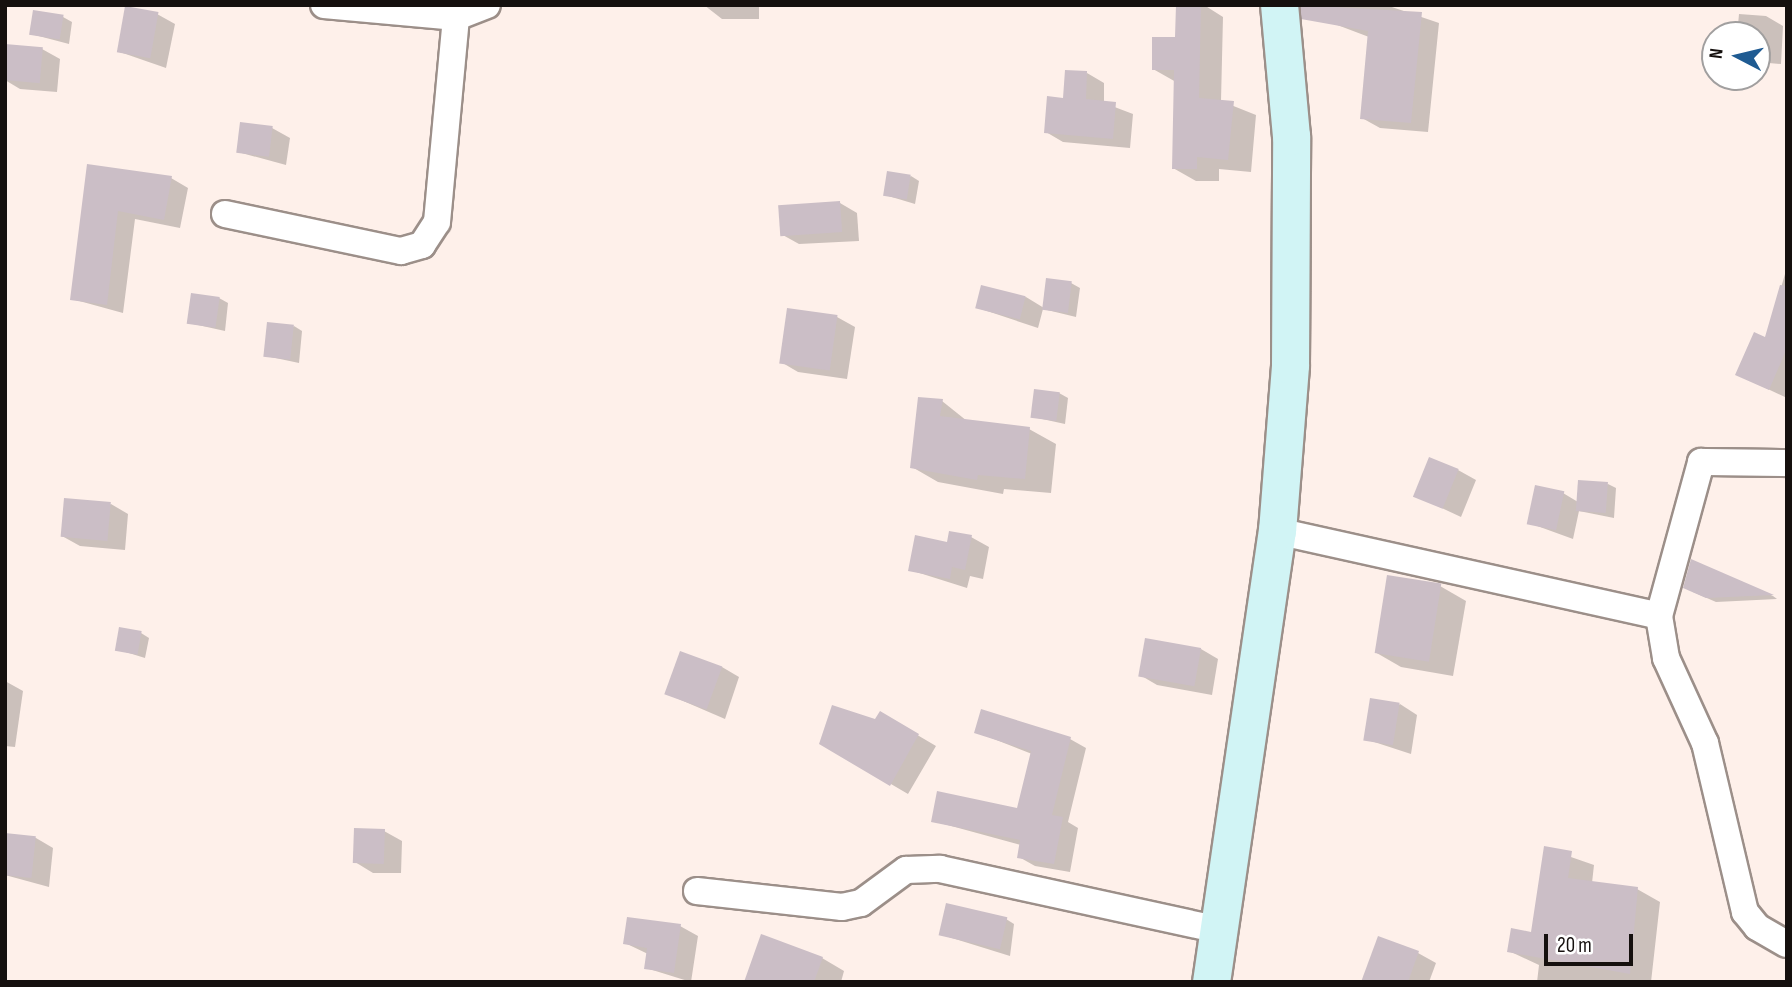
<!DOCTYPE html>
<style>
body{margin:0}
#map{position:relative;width:1792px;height:987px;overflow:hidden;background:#fef0ea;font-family:"Sofia Sans Condensed",sans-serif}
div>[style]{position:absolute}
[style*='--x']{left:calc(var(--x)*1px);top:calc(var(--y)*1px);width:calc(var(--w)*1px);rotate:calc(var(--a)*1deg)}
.shadow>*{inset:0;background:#0003}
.building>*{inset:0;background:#cbbec6;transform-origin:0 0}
.roads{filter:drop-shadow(2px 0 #9c8f89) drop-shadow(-2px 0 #9c8f89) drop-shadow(0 2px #9c8f89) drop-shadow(0 -2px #9c8f89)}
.minor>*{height:26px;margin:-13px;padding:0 13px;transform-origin:13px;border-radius:13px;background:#fff}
.secondary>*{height:37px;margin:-18.5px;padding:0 18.5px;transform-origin:18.5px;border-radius:18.5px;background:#d1f4f5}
span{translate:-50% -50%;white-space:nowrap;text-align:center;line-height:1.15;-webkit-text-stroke:5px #fff;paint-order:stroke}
.frame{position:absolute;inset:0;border:7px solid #15100e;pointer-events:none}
.north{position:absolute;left:1701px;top:21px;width:70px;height:70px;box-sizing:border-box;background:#fff;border:2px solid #a19f9f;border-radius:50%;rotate:277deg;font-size:19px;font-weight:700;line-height:28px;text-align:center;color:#15100e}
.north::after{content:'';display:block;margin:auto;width:24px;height:32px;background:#1f5b92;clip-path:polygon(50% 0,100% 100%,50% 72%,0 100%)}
.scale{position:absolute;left:1544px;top:934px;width:89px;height:32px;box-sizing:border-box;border:4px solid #15100e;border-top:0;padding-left:9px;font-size:21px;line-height:24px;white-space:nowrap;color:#15100e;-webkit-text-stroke:5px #fff;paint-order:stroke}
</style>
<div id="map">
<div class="shadow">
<div style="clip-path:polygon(704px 5px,759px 5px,759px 19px,722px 19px)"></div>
<div style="clip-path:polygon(1178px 5px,1204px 5px,1223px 17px,1221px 101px,1256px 115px,1251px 172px,1219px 169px,1219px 181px,1196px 181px,1173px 168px,1176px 82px,1153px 69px,1177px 39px)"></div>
<div style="clip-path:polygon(1335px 5px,1386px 5px,1439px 23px,1428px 132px,1380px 128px,1362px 118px,1369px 37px,1332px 23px)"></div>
<div style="clip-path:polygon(157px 14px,175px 24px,166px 68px,117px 51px)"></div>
<div style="clip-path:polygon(1739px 14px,1766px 16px,1783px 26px,1781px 64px,1757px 62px,1757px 35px,1737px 35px)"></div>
<div style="clip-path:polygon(63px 17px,72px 22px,69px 44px,31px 34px)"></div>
<div style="clip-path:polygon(42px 49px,60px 59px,57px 92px,20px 89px,5px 80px)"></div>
<div style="clip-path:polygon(1087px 73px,1104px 83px,1104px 103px,1133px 114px,1130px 148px,1063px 142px,1046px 132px)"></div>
<div style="clip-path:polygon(272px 128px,290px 138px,286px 165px,238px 152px)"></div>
<div style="clip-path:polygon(88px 166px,171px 178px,188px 188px,180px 228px,135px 219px,123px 313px,72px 299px)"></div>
<div style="clip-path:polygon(911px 176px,919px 181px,915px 204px,885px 195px)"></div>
<div style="clip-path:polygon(840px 203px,857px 213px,859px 241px,799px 244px,781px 234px)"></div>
<div style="clip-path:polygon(1785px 274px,1787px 275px,1787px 398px,1738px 375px,1766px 339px)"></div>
<div style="clip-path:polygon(1071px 283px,1080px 288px,1076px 317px,1043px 309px,1038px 328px,978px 308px,1026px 297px,1044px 308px)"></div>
<div style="clip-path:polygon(219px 298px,228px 303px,225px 331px,189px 323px)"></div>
<div style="clip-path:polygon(837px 317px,855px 327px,847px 379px,798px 372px,781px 362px)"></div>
<div style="clip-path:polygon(294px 326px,302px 331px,299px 363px,266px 356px)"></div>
<div style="clip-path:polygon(1059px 393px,1068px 398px,1065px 424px,1033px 417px)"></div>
<div style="clip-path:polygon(942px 401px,967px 421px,1029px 429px,1056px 444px,1051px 493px,1004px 489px,1003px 494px,938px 482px,912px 467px)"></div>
<div style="clip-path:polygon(1458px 470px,1476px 480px,1461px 517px,1416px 496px)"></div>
<div style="clip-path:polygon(1608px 484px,1616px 488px,1614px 518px,1579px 511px,1573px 539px,1529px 523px,1563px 493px,1578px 502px)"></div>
<div style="clip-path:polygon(111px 504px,128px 514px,125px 550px,80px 546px,62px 536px)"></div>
<div style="clip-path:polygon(971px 537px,989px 547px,983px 579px,970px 576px,967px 588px,910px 570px)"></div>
<div style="clip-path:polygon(1692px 561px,1773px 596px,1777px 599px,1716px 602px,1693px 592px)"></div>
<div style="clip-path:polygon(1440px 586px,1466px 601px,1453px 676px,1401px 667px,1375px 652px)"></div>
<div style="clip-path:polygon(141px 633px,149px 638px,145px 658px,116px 649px)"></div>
<div style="clip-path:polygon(1201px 649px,1218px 659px,1212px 695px,1157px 685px,1140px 675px)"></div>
<div style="clip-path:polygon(722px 667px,739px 677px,725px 719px,667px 694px)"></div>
<div style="clip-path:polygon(5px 681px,23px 691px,15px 747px,5px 746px)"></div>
<div style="clip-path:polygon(1400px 704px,1417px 715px,1411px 754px,1365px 739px)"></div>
<div style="clip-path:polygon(880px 713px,936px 746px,908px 794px,821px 743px,876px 721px)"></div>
<div style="clip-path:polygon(976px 732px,1070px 739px,1086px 748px,1068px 822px,1078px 828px,1070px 872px,1035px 866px,1019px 857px,1021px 845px,933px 821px,1018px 810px,1032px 754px)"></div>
<div style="clip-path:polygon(384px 831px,402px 841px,401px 873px,373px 873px,355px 862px)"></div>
<div style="clip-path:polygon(5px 835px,36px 838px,53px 848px,49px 887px,5px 875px)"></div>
<div style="clip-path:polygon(1545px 848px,1594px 865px,1592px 883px,1637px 889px,1660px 902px,1651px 982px,1537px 982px,1539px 965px,1509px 951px,1532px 934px)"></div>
<div style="clip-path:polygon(1006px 919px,1014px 924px,1010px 956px,939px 934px)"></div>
<div style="clip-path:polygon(680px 926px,698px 936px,691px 982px,646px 968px,648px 954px,625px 943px)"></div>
<div style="clip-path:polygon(1418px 953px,1436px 963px,1429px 982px,1363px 982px)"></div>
<div style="clip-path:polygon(822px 958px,844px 971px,841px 982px,746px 982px)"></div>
</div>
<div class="building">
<div style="clip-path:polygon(1176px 5px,1201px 5px,1199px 98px,1234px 101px,1228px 160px,1197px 157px,1197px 169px,1172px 169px,1174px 70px,1152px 70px,1152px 37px,1175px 37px)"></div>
<div style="clip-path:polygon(1300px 5px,1422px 12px,1411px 123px,1360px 119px,1368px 31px,1301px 19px)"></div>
<div style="left:125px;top:6px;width:34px;height:47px;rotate:10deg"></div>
<div style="left:33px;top:10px;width:31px;height:25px;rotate:9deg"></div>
<div style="left:5px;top:44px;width:38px;height:36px;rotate:5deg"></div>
<div style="clip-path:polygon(1065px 70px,1087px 71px,1086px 99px,1116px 102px,1113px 139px,1044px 133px,1047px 96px,1063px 98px)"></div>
<div style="left:240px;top:122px;width:33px;height:31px;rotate:7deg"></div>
<div style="clip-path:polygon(87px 164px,172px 176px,164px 220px,118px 211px,107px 305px,70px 300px)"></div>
<div style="left:887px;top:171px;width:24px;height:25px;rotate:9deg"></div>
<div style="left:840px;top:201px;width:31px;height:62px;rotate:86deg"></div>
<div style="left:1046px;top:278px;width:26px;height:32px;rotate:7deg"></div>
<div style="left:981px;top:285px;width:46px;height:24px;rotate:14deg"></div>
<div style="clip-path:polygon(1780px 285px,1787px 286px,1787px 348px,1769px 390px,1735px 375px,1754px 332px,1765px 337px)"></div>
<div style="left:191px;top:293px;width:29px;height:31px;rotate:8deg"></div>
<div style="left:787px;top:308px;width:51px;height:56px;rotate:8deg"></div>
<div style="left:267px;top:322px;width:27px;height:35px;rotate:6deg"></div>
<div style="left:1034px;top:389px;width:26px;height:29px;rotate:7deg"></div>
<div style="clip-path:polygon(918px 397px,943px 399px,940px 416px,1030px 427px,1025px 479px,978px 475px,977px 480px,910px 468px)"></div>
<div style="left:1429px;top:457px;width:32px;height:43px;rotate:22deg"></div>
<div style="left:1578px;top:480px;width:30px;height:31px;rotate:4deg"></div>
<div style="left:1535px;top:485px;width:30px;height:40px;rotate:12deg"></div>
<div style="left:64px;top:498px;width:47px;height:39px;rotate:5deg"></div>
<div style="clip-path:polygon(949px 531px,972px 535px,965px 570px,952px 567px,950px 579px,908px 571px,915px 535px,947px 542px)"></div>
<div style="clip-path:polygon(1691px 559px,1774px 595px,1706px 598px,1683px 588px)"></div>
<div style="left:1387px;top:575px;width:55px;height:79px;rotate:9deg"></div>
<div style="left:119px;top:627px;width:23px;height:24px;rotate:10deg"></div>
<div style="left:1145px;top:638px;width:57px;height:39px;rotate:10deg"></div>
<div style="left:680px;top:651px;width:45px;height:46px;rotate:20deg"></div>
<div style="left:1370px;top:698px;width:30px;height:43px;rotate:9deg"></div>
<div style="clip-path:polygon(832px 705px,875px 719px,880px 711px,919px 734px,890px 786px,819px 744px)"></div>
<div style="clip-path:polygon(981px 709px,1071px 737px,1052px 815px,1063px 817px,1054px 864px,1017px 858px,1020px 840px,931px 822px,937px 791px,1017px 808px,1031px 751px,974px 733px)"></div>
<div style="left:354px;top:828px;width:31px;height:35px;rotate:2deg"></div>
<div style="left:5px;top:833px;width:31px;height:42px;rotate:6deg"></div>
<div style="clip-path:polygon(1544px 846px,1572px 851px,1568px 878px,1638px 887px,1630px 974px,1507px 952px,1511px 928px,1531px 932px)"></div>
<div style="left:946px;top:903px;width:63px;height:33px;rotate:13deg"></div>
<div style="clip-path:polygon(627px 917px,681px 924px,674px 973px,644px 969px,647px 948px,623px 944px)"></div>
<div style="clip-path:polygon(761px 934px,823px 957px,814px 982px,744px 982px)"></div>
<div style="clip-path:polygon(1378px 936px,1419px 951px,1408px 982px,1361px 982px)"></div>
</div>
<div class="roads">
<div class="minor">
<div style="--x:324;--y:5;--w:133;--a:5.2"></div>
<div style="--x:456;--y:17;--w:33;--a:-21"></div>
<div style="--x:225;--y:214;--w:180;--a:11.9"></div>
<div style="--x:401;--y:251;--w:22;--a:-16"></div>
<div style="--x:422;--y:245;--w:27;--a:-57"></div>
<div style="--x:437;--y:222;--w:206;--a:-84.7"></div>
<div style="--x:1277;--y:531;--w:391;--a:12.5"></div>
<div style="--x:1659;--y:616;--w:43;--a:80.5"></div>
<div style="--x:1666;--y:658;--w:94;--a:65.4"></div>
<div style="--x:1705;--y:743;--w:174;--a:76.7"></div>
<div style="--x:1745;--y:912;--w:19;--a:51"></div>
<div style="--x:1757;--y:927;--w:34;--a:30"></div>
<div style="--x:1659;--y:616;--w:160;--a:-74.7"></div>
<div style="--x:1701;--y:462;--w:86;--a:0.7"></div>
<div style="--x:697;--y:891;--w:146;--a:6.3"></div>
<div style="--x:842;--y:907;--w:19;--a:-12"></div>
<div style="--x:861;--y:903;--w:56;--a:-36.3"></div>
<div style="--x:906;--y:870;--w:34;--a:-2"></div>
<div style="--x:940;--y:869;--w:282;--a:12.3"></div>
</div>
<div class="secondary">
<div style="--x:1211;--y:982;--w:456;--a:-81.7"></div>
<div style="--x:1277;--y:531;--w:167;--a:-85.5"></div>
<div style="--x:1290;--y:365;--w:229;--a:-89.7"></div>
<div style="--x:1291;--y:136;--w:132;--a:-95.2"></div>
</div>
</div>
<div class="frame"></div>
<div class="north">N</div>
<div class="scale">20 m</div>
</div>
